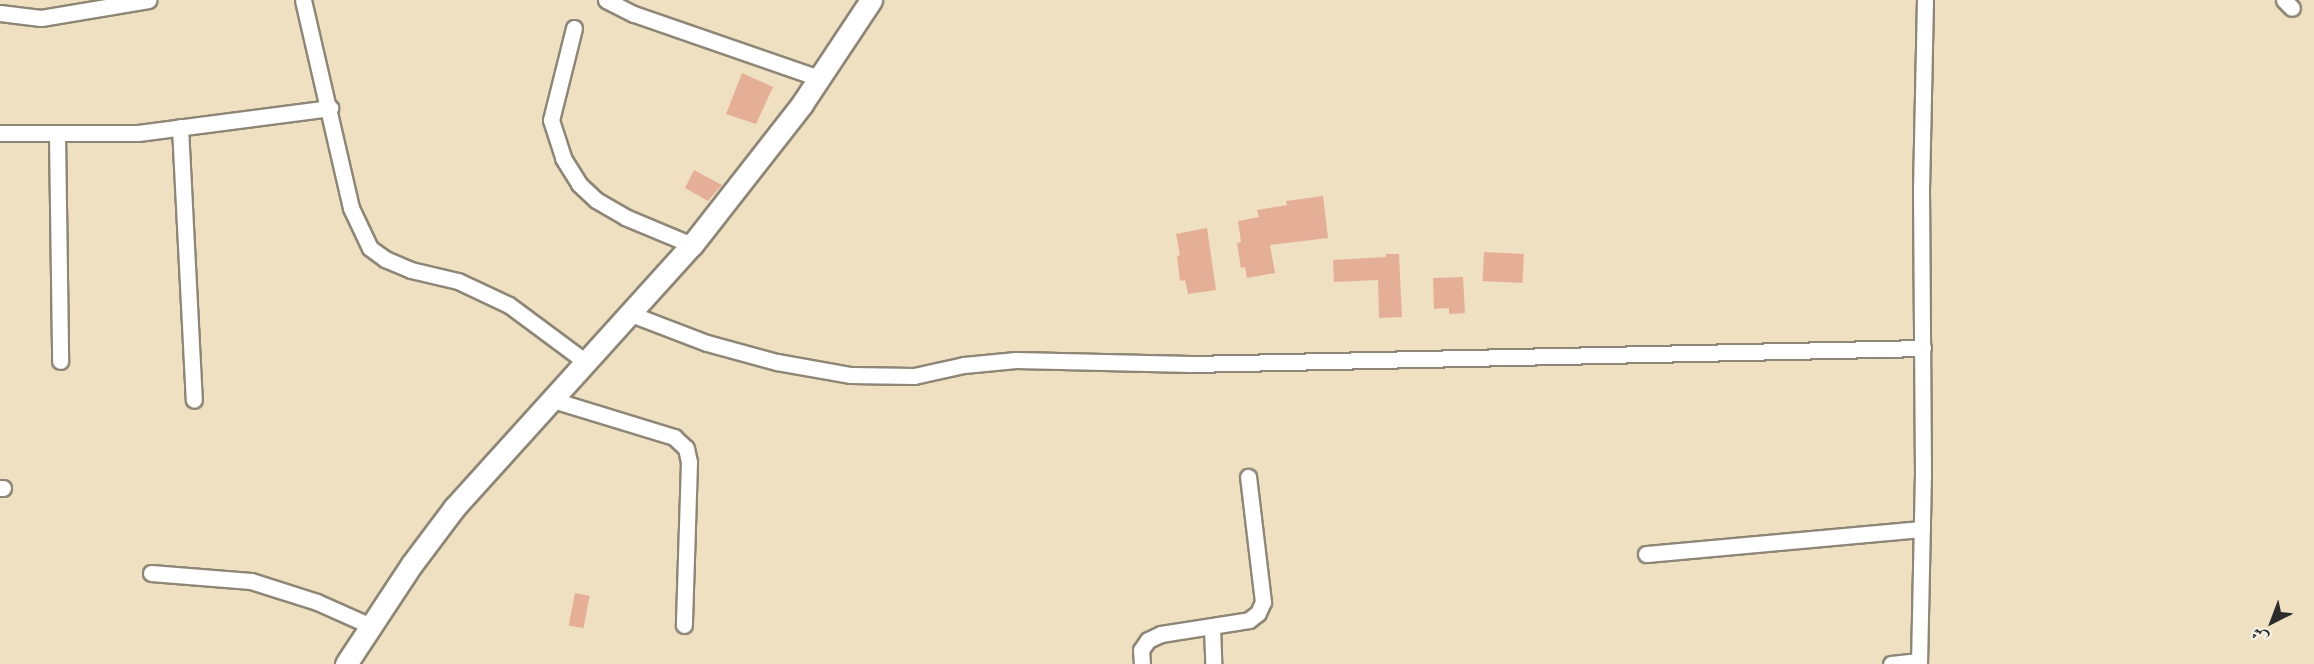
<!DOCTYPE html>
<meta charset="utf-8">
<style>
body{margin:0}
#map{position:relative;width:2314px;height:664px;overflow:hidden;background:#f0e0c2;font-family:"IM FELL French Canon",Amiri,serif}
div>[style]{position:absolute}
[style*='--x']{left:calc(var(--x)*1px);top:calc(var(--y)*1px);width:calc(var(--w)*1px);rotate:calc(var(--a)*1deg)}
.building>*{inset:0;background:#e5ae97;transform-origin:0 0}
.roads{filter:drop-shadow(2px 0 #8e8676) drop-shadow(-2px 0 #8e8676) drop-shadow(0 2px #8e8676) drop-shadow(0 -2px #8e8676)}
.street>*{height:15px;margin:-7.5px;padding:0 7.5px;transform-origin:7.5px;border-radius:7.5px;background:#fff}
.secondary>*{height:21px;margin:-10.5px;padding:0 10.5px;transform-origin:10.5px;border-radius:10.5px;background:#fff}
span{translate:-50% -50%;white-space:nowrap;text-align:center;line-height:1.15;-webkit-text-stroke:6px #f7f3e8;paint-order:stroke}
.north{position:absolute;left:2242px;top:592px;width:60px;height:60px;-webkit-text-stroke:4px #f7f3e8;paint-order:stroke;rotate:222deg;font-size:16px;font-weight:700;line-height:24px;text-align:center;color:#2b2b2b}
.north::after{content:'';display:block;margin:auto;width:21px;height:27px;background:#2b2b2b;clip-path:polygon(50% 0,100% 100%,50% 72%,0 100%)}
</style>
<div id="map">
<div class="building">
<div style="clip-path:polygon(742px 73px,773px 87px,756px 124px,726px 114px)"></div>
<div style="clip-path:polygon(694px 170px,722px 185px,708px 201px,685px 188px)"></div>
<div style="clip-path:polygon(1323px 196px,1328px 238px,1270px 245px,1275px 273px,1247px 278px,1245px 267px,1241px 268px,1237px 243px,1241px 242px,1238px 221px,1259px 217px,1257px 210px,1287px 205px,1286px 201px)"></div>
<div style="clip-path:polygon(1207px 228px,1216px 290px,1188px 294px,1185px 280px,1180px 281px,1177px 256px,1180px 255px,1176px 234px)"></div>
<div style="left:1484px;top:252px;width:40px;height:29px;rotate:3deg"></div>
<div style="clip-path:polygon(1386px 254px,1399px 254px,1402px 317px,1379px 318px,1378px 280px,1334px 282px,1333px 260px,1386px 257px)"></div>
<div style="clip-path:polygon(1463px 277px,1465px 313px,1449px 314px,1449px 308px,1434px 309px,1433px 278px)"></div>
<div style="left:575px;top:593px;width:15px;height:33px;rotate:11deg"></div>
</div>
<div class="roads">
<div class="street">
<div style="--x:303;--y:0;--w:213;--a:77"></div>
<div style="--x:351;--y:208;--w:44;--a:64.6"></div>
<div style="--x:370;--y:248;--w:19;--a:36"></div>
<div style="--x:385;--y:259;--w:28;--a:23"></div>
<div style="--x:411;--y:270;--w:48;--a:13.2"></div>
<div style="--x:458;--y:281;--w:56;--a:25.2"></div>
<div style="--x:509;--y:305;--w:97;--a:36.6"></div>
<div style="--x:606;--y:0;--w:31;--a:27"></div>
<div style="--x:634;--y:14;--w:196;--a:19.1"></div>
<div style="--x:2284;--y:0;--w:11;--a:45"></div>
<div style="--x:0;--y:13;--w:41;--a:7"></div>
<div style="--x:41;--y:18;--w:109;--a:-9.5"></div>
<div style="--x:574;--y:28;--w:95;--a:104"></div>
<div style="--x:551;--y:120;--w:40;--a:72"></div>
<div style="--x:563;--y:158;--w:31;--a:58"></div>
<div style="--x:579;--y:184;--w:23;--a:43"></div>
<div style="--x:596;--y:200;--w:34;--a:30"></div>
<div style="--x:625;--y:217;--w:73;--a:22.7"></div>
<div style="--x:180;--y:127;--w:273;--a:87.1"></div>
<div style="--x:0;--y:133;--w:138;--a:0"></div>
<div style="--x:138;--y:133;--w:194;--a:-7.4"></div>
<div style="--x:57;--y:134;--w:227;--a:89.2"></div>
<div style="--x:631;--y:314;--w:81;--a:20.9"></div>
<div style="--x:707;--y:343;--w:73;--a:15.2"></div>
<div style="--x:777;--y:362;--w:75;--a:10"></div>
<div style="--x:851;--y:375;--w:63;--a:0.9"></div>
<div style="--x:914;--y:376;--w:51;--a:-12.4"></div>
<div style="--x:964;--y:365;--w:52;--a:-5.5"></div>
<div style="--x:1016;--y:360;--w:175;--a:1.3"></div>
<div style="--x:1191;--y:364;--w:732;--a:-1.25"></div>
<div style="--x:553;--y:400;--w:127;--a:17"></div>
<div style="--x:674;--y:437;--w:16;--a:43"></div>
<div style="--x:686;--y:448;--w:14;--a:78"></div>
<div style="--x:689;--y:462;--w:163;--a:91.8"></div>
<div style="--x:0;--y:488;--w:3;--a:0"></div>
<div style="--x:1646;--y:554;--w:277;--a:-5.2"></div>
<div style="--x:151;--y:573;--w:100;--a:4.6"></div>
<div style="--x:251;--y:581;--w:69;--a:17.7"></div>
<div style="--x:317;--y:602;--w:59;--a:24"></div>
<div style="--x:1212;--y:626;--w:38;--a:88"></div>
<div style="--x:1142;--y:664;--w:14;--a:-94"></div>
<div style="--x:1141;--y:650;--w:12;--a:-55"></div>
<div style="--x:1148;--y:640;--w:14;--a:-25"></div>
<div style="--x:1161;--y:634;--w:89;--a:-9"></div>
<div style="--x:1249;--y:620;--w:11;--a:-38"></div>
<div style="--x:1258;--y:613;--w:12;--a:-66"></div>
<div style="--x:1263;--y:602;--w:126;--a:-96.8"></div>
<div style="--x:1891;--y:664;--w:28;--a:-6"></div>
<div style="--x:1919;--y:664;--w:189;--a:-88.8"></div>
<div style="--x:1923;--y:475;--w:285;--a:-90.4"></div>
<div style="--x:1921;--y:190;--w:190;--a:-88.8"></div>
</div>
<div class="secondary">
<div style="--x:346;--y:664;--w:120;--a:-56.6"></div>
<div style="--x:412;--y:564;--w:70;--a:-53.1"></div>
<div style="--x:454;--y:508;--w:355;--a:-47.9"></div>
<div style="--x:692;--y:245;--w:179;--a:-52"></div>
<div style="--x:802;--y:104;--w:125;--a:-56.4"></div>
</div>
</div>
<div class="north">ش</div>
</div>
